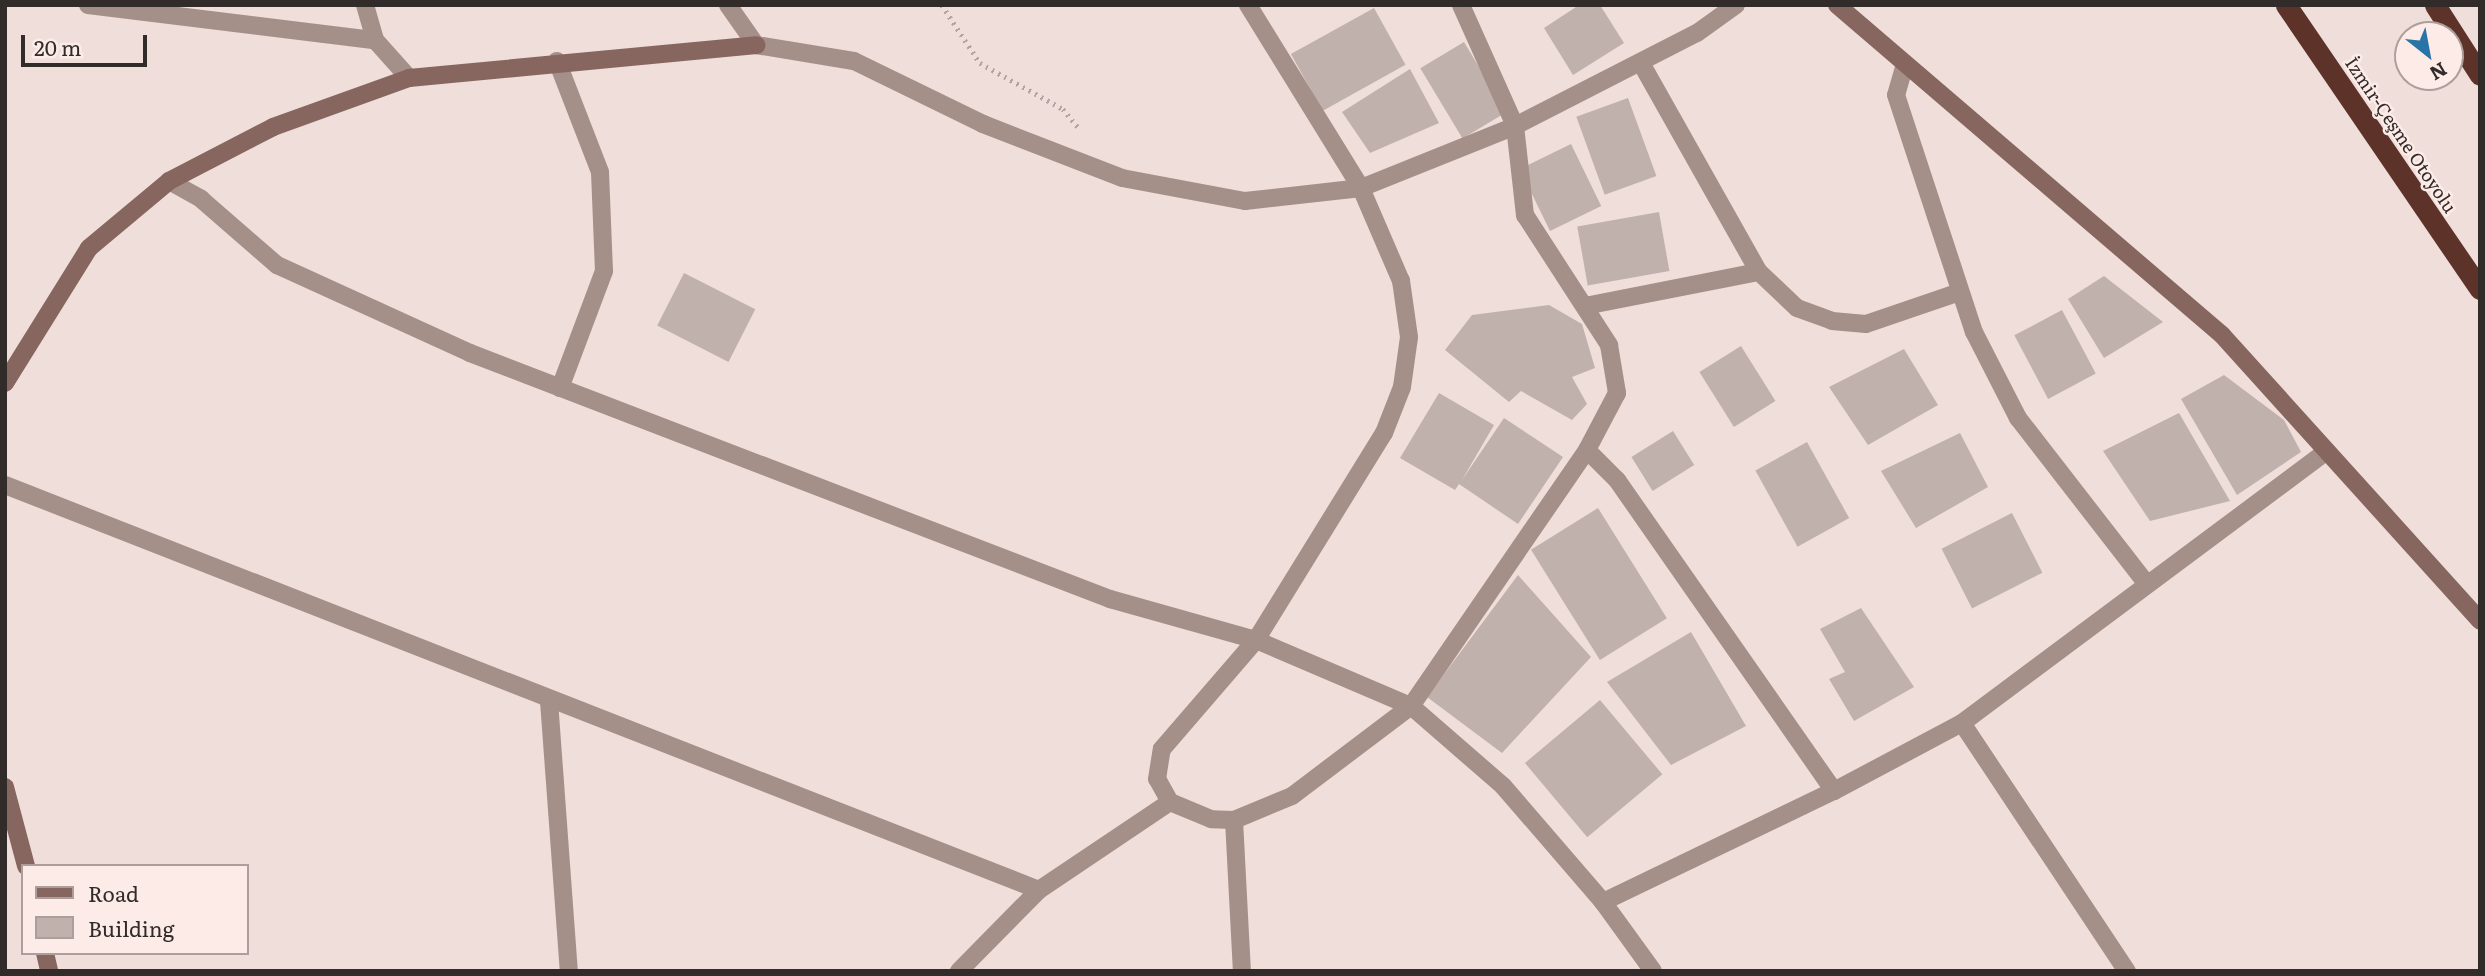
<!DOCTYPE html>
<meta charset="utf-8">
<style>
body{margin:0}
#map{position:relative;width:2485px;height:976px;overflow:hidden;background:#efdeda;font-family:Literata,serif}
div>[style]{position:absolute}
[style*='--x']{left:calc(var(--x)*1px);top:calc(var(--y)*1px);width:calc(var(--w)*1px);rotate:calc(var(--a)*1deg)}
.building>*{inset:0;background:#c1b1ad;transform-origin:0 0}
.path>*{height:4.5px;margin-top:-2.25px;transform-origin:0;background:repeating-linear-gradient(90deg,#b2a4a1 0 2px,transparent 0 7px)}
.street>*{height:18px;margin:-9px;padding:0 9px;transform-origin:9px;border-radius:9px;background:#a58f89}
.secondary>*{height:18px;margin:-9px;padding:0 9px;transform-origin:9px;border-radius:9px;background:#86665f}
.highway>*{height:21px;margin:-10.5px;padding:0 10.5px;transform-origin:10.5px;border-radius:10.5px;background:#5c3229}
span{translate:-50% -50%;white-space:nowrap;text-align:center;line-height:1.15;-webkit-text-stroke:5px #fdebe7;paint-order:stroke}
.street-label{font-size:18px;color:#312b29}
.frame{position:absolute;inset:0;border:7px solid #312b29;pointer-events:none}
.legend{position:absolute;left:21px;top:864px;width:228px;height:91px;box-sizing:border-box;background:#fdebe7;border:2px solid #ab9e9b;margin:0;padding:9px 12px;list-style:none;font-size:21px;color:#312b29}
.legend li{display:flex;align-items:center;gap:14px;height:35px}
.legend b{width:35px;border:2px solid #ab9e9b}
.north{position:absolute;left:2394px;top:21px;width:70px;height:70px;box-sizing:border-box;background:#fdebe7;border:2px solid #ab9e9b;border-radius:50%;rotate:149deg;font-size:19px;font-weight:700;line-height:28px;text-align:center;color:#312b29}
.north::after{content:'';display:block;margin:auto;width:24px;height:32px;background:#2974a7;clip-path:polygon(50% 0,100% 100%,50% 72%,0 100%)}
.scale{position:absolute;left:21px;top:35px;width:126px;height:32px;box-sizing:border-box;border:4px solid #312b29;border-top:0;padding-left:9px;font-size:21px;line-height:24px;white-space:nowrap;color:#312b29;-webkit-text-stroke:5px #fdebe7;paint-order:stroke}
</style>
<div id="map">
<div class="building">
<div style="clip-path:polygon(1579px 5px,1600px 5px,1624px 43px,1573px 75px,1544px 28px)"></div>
<div style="left:1374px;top:8px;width:65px;height:95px;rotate:61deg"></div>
<div style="left:1464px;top:42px;width:82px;height:51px;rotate:59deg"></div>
<div style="clip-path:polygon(1410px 69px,1439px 123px,1370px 153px,1342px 112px)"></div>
<div style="left:1628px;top:98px;width:83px;height:55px;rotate:70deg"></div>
<div style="left:1571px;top:144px;width:69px;height:57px;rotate:64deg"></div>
<div style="left:1659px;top:212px;width:60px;height:83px;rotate:80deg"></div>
<div style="left:684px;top:273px;width:80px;height:59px;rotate:27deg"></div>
<div style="clip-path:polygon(2104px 276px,2163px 322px,2104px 358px,2068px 299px)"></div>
<div style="clip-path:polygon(1549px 305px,1582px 324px,1595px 368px,1572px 377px,1587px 404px,1572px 420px,1521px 391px,1509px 402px,1445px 350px,1472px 315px)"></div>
<div style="left:2062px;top:310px;width:72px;height:54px;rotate:62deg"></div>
<div style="left:1741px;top:346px;width:65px;height:49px;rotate:58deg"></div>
<div style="clip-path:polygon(1904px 349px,1938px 405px,1868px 445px,1829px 387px)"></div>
<div style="clip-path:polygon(2224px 375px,2284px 420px,2301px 452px,2237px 495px,2181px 399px)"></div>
<div style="clip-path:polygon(1439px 393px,1494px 425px,1462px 480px,1504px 418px,1563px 457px,1518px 524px,1459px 484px,1455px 490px,1400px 458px)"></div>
<div style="clip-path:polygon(2179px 413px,2230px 501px,2150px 521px,2103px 451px)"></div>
<div style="left:1673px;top:431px;width:40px;height:49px;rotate:58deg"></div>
<div style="clip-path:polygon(1960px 433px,1988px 487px,1916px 528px,1881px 471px)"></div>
<div style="left:1807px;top:442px;width:87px;height:59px;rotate:61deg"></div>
<div style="left:1598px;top:508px;width:130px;height:79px;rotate:58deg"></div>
<div style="left:2012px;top:513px;width:67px;height:79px;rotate:63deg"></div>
<div style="clip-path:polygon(1518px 575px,1591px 657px,1502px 753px,1427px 697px)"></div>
<div style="clip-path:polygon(1861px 608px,1914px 687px,1854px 721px,1829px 679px,1845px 672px,1820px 629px)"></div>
<div style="clip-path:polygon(1691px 632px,1746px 726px,1671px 765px,1607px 682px)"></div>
<div style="left:1600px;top:700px;width:97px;height:98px;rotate:50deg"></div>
</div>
<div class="path">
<div style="--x:942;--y:5;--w:69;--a:56.8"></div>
<div style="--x:980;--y:63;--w:95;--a:29"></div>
<div style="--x:1063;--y:109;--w:23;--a:50"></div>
</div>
<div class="street">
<div style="--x:88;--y:5;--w:289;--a:7"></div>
<div style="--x:365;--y:5;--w:36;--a:74"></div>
<div style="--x:375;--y:40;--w:51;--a:48.2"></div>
<div style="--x:728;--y:5;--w:49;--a:55"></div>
<div style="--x:756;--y:45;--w:99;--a:9.3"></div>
<div style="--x:854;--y:61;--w:144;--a:26"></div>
<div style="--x:983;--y:124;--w:149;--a:21.2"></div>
<div style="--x:1122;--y:178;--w:125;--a:10.6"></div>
<div style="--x:1245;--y:201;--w:117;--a:-6.4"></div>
<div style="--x:1361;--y:188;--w:166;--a:-21.9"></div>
<div style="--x:1515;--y:126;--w:204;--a:-27.1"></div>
<div style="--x:1697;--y:33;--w:48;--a:-35.7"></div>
<div style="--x:1461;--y:5;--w:133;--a:65.9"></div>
<div style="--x:1515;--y:126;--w:90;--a:83.6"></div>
<div style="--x:1525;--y:215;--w:155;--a:57.1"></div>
<div style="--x:1609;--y:345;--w:49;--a:80.5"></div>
<div style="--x:1617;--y:393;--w:64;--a:117.8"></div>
<div style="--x:557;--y:61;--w:119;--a:68.8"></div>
<div style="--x:600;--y:172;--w:99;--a:87.7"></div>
<div style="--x:604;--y:271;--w:125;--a:110.6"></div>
<div style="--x:1641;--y:63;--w:240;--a:60.6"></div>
<div style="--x:1759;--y:272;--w:52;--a:43.5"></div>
<div style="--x:1797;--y:308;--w:37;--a:20"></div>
<div style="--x:1832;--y:321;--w:34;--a:5"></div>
<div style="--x:1866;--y:324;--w:99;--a:-18.8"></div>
<div style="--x:1905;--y:64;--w:32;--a:106"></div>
<div style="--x:1896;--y:95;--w:250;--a:71.8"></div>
<div style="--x:1974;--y:332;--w:97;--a:62.9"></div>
<div style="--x:2018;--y:418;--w:207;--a:52.2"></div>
<div style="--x:169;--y:181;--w:37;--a:29"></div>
<div style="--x:201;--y:199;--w:101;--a:41"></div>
<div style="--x:277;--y:265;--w:212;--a:24.5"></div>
<div style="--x:470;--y:353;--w:686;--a:21.03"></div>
<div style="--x:1110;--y:599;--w:152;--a:15.7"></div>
<div style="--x:1256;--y:640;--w:168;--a:23.1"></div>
<div style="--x:1411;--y:706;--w:149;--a:142.9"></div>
<div style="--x:1292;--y:796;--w:63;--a:157.5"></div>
<div style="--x:1234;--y:820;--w:23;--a:-178"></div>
<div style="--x:1211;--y:819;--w:44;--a:-157.5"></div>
<div style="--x:1170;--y:802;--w:26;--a:-119"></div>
<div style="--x:1157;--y:779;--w:30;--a:-81"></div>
<div style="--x:1162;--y:749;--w:144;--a:-49.2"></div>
<div style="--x:1256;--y:640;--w:243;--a:-58.3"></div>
<div style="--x:1384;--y:433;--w:49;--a:-68.6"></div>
<div style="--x:1402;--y:387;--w:50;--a:-82"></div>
<div style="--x:1409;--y:337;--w:57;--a:-98.1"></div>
<div style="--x:1401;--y:281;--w:101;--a:-113.3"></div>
<div style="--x:1361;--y:188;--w:215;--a:-121.7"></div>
<div style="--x:1585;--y:306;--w:177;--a:-11.1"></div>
<div style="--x:5;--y:485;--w:1110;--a:21.39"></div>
<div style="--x:549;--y:701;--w:271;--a:85.8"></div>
<div style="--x:1962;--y:723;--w:298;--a:56.4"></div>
<div style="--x:1834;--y:791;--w:379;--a:-124.9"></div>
<div style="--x:1617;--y:480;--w:42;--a:-135"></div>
<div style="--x:1587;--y:450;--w:311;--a:124.5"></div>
<div style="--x:1411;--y:706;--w:122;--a:41"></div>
<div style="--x:1503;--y:786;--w:153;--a:49.2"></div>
<div style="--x:1603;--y:902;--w:256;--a:-25.7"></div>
<div style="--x:1834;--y:791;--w:145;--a:-28"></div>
<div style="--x:1962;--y:723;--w:455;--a:-36.7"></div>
<div style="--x:1234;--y:820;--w:151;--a:87"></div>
<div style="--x:1603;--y:902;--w:85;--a:54.1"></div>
<div style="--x:959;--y:971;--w:114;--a:-45.4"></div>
<div style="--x:1039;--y:890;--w:158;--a:-33.9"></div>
</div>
<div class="secondary">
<div style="--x:1837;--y:5;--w:507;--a:40.6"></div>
<div style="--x:2222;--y:335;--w:385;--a:47.9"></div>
<div style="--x:5;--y:383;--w:159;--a:-58.1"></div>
<div style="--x:89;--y:248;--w:104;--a:-39.9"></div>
<div style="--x:169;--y:181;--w:117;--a:-27.4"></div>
<div style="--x:273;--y:127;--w:145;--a:-19.8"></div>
<div style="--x:409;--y:78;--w:349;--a:-5.4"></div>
<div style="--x:5;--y:787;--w:82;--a:75.1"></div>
<div style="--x:45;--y:953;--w:18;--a:77"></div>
</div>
<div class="highway">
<div style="--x:2286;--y:5;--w:344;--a:55.7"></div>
<div style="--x:2435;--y:5;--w:83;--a:57.3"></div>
</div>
<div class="street-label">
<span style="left:2401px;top:135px;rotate:56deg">İzmir-Çeşme Otoyolu</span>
</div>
<div class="frame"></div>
<ul class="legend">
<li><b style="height:9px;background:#86665f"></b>Road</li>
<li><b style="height:19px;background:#c1b1ad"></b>Building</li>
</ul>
<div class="north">N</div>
<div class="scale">20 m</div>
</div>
